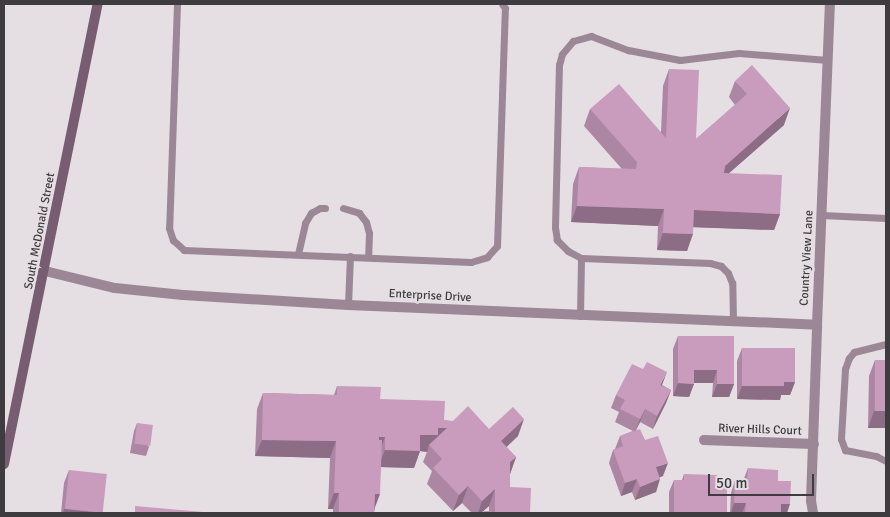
<!DOCTYPE html>
<style>
body{margin:0}
#map{position:relative;width:890px;height:517px;overflow:hidden;background:#e5dee3;font-family:Signika,sans-serif}
div>[style]{position:absolute}
[style*='--x']{left:calc(var(--x)*1px);top:calc(var(--y)*1px);width:calc(var(--w)*1px);rotate:calc(var(--a)*1deg)}
.service>*{height:7px;margin:-3.5px;padding:0 3.5px;transform-origin:3.5px;border-radius:3.5px;background:#9b8796}
.minor>*{height:10px;margin:-5px;padding:0 5px;transform-origin:5px;border-radius:5px;background:#9b8796}
.secondary>*{height:10px;margin:-5px;padding:0 5px;transform-origin:5px;border-radius:5px;background:#785c71}
.wall>*{inset:0;background:#ad86a3}
.shaded-wall>*{inset:0;background:#8d6d85}
.building>*{inset:0;background:#c99cbe;transform-origin:0 0}
span{translate:-50% -50%;white-space:nowrap;text-align:center;line-height:1.15;-webkit-text-stroke:5px #e5dee3;paint-order:stroke}
.street-label{font-size:12px;color:#3e3c3e}
.frame{position:absolute;inset:0;border:5px solid #3e3c3e;pointer-events:none}
.scale{position:absolute;left:708px;top:474px;width:106px;height:22px;box-sizing:border-box;border:2px solid #3e3c3e;border-top:0;padding-left:6px;font-size:15px;line-height:18px;white-space:nowrap;color:#3e3c3e;-webkit-text-stroke:4px #e5dee3;paint-order:stroke}
</style>
<div id="map">
<div class="service">
<div style="--x:177;--y:4;--w:224;--a:92"></div>
<div style="--x:169;--y:228;--w:13;--a:72"></div>
<div style="--x:173;--y:240;--w:15;--a:42"></div>
<div style="--x:184;--y:250;--w:287;--a:2.4"></div>
<div style="--x:471;--y:262;--w:17;--a:-17"></div>
<div style="--x:487;--y:257;--w:15;--a:-48"></div>
<div style="--x:497;--y:246;--w:238;--a:-88.1"></div>
<div style="--x:505;--y:8;--w:5;--a:-127"></div>
<div style="--x:343;--y:208;--w:17;--a:17"></div>
<div style="--x:359;--y:213;--w:11;--a:52"></div>
<div style="--x:366;--y:222;--w:11;--a:75"></div>
<div style="--x:369;--y:233;--w:24;--a:92"></div>
<div style="--x:822;--y:215;--w:64;--a:2.7"></div>
<div style="--x:298;--y:254;--w:32;--a:-77"></div>
<div style="--x:305;--y:223;--w:12;--a:-59"></div>
<div style="--x:311;--y:213;--w:10;--a:-29"></div>
<div style="--x:320;--y:208;--w:5;--a:0"></div>
<div style="--x:348;--y:305;--w:49;--a:-87.7"></div>
<div style="--x:580;--y:316;--w:58;--a:-89"></div>
<div style="--x:733;--y:322;--w:39;--a:-91"></div>
<div style="--x:732;--y:283;--w:11;--a:-112"></div>
<div style="--x:728;--y:273;--w:10;--a:-135"></div>
<div style="--x:721;--y:266;--w:11;--a:-165"></div>
<div style="--x:710;--y:263;--w:129;--a:-177.8"></div>
<div style="--x:581;--y:258;--w:15;--a:-152"></div>
<div style="--x:568;--y:251;--w:16;--a:-135"></div>
<div style="--x:557;--y:240;--w:13;--a:-99"></div>
<div style="--x:555;--y:227;--w:162;--a:-88.6"></div>
<div style="--x:559;--y:65;--w:11;--a:-75"></div>
<div style="--x:562;--y:54;--w:17;--a:-50"></div>
<div style="--x:573;--y:41;--w:19;--a:-16"></div>
<div style="--x:591;--y:36;--w:40;--a:21"></div>
<div style="--x:628;--y:50;--w:53;--a:10.9"></div>
<div style="--x:680;--y:60;--w:59;--a:-6.8"></div>
<div style="--x:739;--y:53;--w:89;--a:4.5"></div>
<div style="--x:886;--y:344;--w:33;--a:166"></div>
<div style="--x:854;--y:352;--w:8;--a:130"></div>
<div style="--x:849;--y:358;--w:12;--a:110"></div>
<div style="--x:845;--y:369;--w:70;--a:93.3"></div>
<div style="--x:841;--y:439;--w:12;--a:70"></div>
<div style="--x:845;--y:450;--w:32;--a:11"></div>
<div style="--x:876;--y:456;--w:11;--a:27"></div>
</div>
<div class="minor">
<div style="--x:45;--y:271;--w:72;--a:13.7"></div>
<div style="--x:115;--y:288;--w:68;--a:5.9"></div>
<div style="--x:183;--y:295;--w:165;--a:3.5"></div>
<div style="--x:348;--y:305;--w:469;--a:2.4"></div>
<div style="--x:704;--y:440;--w:110;--a:2.1"></div>
<div style="--x:813;--y:513;--w:12;--a:-99"></div>
<div style="--x:811;--y:501;--w:176;--a:-88"></div>
<div style="--x:817;--y:325;--w:321;--a:-87.7"></div>
</div>
<div class="secondary">
<div style="--x:4;--y:464;--w:470;--a:-78.5"></div>
</div>
<div class="wall">
<div style="clip-path:polygon(669px 69px,696px 139px,735px 105px,729px 97px,735px 81px,784px 125px,729px 173px,780px 214px,774px 230px,693px 227px,687px 251px,657px 250px,658px 226px,571px 222px,573px 184px,579px 167px,622px 169px,584px 126px,590px 109px,661px 132px,663px 86px)"></div>
<div style="clip-path:polygon(678px 336px,734px 384px,729px 397px,712px 397px,713px 383px,694px 383px,689px 397px,673px 396px,673px 349px)"></div>
<div style="clip-path:polygon(742px 348px,795px 382px,790px 395px,781px 395px,780px 400px,737px 399px,737px 361px)"></div>
<div style="clip-path:polygon(875px 360px,886px 428px,868px 428px,869px 376px)"></div>
<div style="clip-path:polygon(662px 385px,671px 390px,666px 403px,653px 429px,640px 422px,636px 430px,645px 440px,663px 476px,660px 477px,656px 492px,635px 500px,632px 492px,621px 496px,609px 463px,613px 450px,615px 449px,620px 436px,633px 431px,615px 422px,619px 412px,611px 408px,616px 395px)"></div>
<div style="clip-path:polygon(337px 386px,380px 399px,444px 420px,518px 436px,506px 447px,516px 457px,510px 474px,510px 487px,530px 513px,483px 513px,484px 511px,489px 511px,489px 506px,481px 513px,472px 513px,462px 503px,453px 511px,427px 484px,432px 471px,423px 462px,427px 452px,420px 451px,414px 468px,381px 467px,374px 513px,333px 513px,333px 509px,328px 509px,330px 458px,255px 456px,257px 409px,263px 393px,334px 395px)"></div>
<div style="clip-path:polygon(137px 423px,149px 447px,146px 456px,130px 453px,134px 431px)"></div>
<div style="clip-path:polygon(748px 468px,778px 481px,787px 513px,730px 513px,731px 493px,735px 480px,743px 481px)"></div>
<div style="clip-path:polygon(69px 470px,103px 513px,61px 513px,64px 483px)"></div>
<div style="clip-path:polygon(684px 474px,717px 480px,727px 513px,669px 513px,669px 492px,674px 480px,682px 480px)"></div>
</div>
<div class="shaded-wall">
<div style="clip-path:polygon(790px 108px,784px 125px,719px 182px,725px 166px)"></div>
<div style="clip-path:polygon(577px 206px,664px 209px,658px 226px,571px 222px)"></div>
<div style="clip-path:polygon(694px 210px,780px 214px,774px 230px,688px 227px)"></div>
<div style="clip-path:polygon(663px 233px,693px 234px,687px 251px,657px 250px)"></div>
<div style="clip-path:polygon(694px 370px,717px 370px,713px 383px,689px 383px)"></div>
<div style="clip-path:polygon(667px 372px,662px 385px,656px 398px,660px 385px)"></div>
<div style="clip-path:polygon(784px 382px,795px 382px,790px 395px,781px 395px,780px 400px,737px 399px,742px 386px)"></div>
<div style="clip-path:polygon(678px 383px,694px 384px,689px 397px,673px 396px)"></div>
<div style="clip-path:polygon(717px 384px,734px 384px,729px 397px,712px 397px)"></div>
<div style="clip-path:polygon(671px 390px,666px 403px,653px 429px,657px 416px)"></div>
<div style="clip-path:polygon(645px 409px,640px 422px,635px 432px,640px 419px)"></div>
<div style="clip-path:polygon(874px 411px,886px 411px,886px 428px,868px 428px)"></div>
<div style="clip-path:polygon(524px 419px,518px 436px,495px 458px,501px 441px)"></div>
<div style="clip-path:polygon(438px 428px,447px 428px,429px 445px,427px 452px,420px 451px,414px 468px,378px 467px,385px 450px,420px 435px)"></div>
<div style="clip-path:polygon(379px 437px,385px 437px,379px 453px)"></div>
<div style="clip-path:polygon(262px 440px,336px 441px,330px 458px,255px 456px)"></div>
<div style="clip-path:polygon(516px 457px,510px 474px,510px 462px)"></div>
<div style="clip-path:polygon(668px 463px,663px 476px,651px 480px,656px 467px)"></div>
<div style="clip-path:polygon(637px 479px,632px 492px,621px 496px,625px 483px)"></div>
<div style="clip-path:polygon(660px 479px,656px 492px,635px 500px,640px 487px)"></div>
<div style="clip-path:polygon(468px 486px,462px 503px,453px 511px,459px 495px)"></div>
<div style="clip-path:polygon(495px 489px,489px 506px,481px 513px,478px 513px,482px 501px)"></div>
<div style="clip-path:polygon(334px 493px,339px 493px,333px 509px,328px 509px)"></div>
<div style="clip-path:polygon(375px 494px,380px 494px,374px 510px)"></div>
<div style="clip-path:polygon(734px 503px,746px 503px,742px 513px,731px 513px)"></div>
<div style="clip-path:polygon(781px 504px,790px 504px,787px 513px,777px 513px)"></div>
<div style="clip-path:polygon(64px 509px,103px 513px,63px 513px)"></div>
</div>
<div class="building">
<div style="clip-path:polygon(752px 65px,790px 108px,725px 166px,724px 173px,782px 175px,780px 214px,694px 210px,693px 234px,663px 233px,664px 209px,577px 206px,579px 167px,636px 169px,637px 162px,590px 109px,619px 84px,666px 138px,669px 69px,699px 70px,696px 139px,747px 94px,735px 81px)"></div>
<div style="clip-path:polygon(678px 336px,734px 336px,734px 384px,717px 384px,717px 370px,694px 370px,694px 384px,678px 383px)"></div>
<div style="clip-path:polygon(742px 348px,795px 348px,795px 382px,784px 382px,784px 386px,742px 386px)"></div>
<div style="left:875px;top:360px;width:11px;height:51px"></div>
<div style="clip-path:polygon(647px 362px,667px 372px,660px 385px,671px 390px,657px 416px,645px 409px,640px 419px,620px 409px,625px 400px,616px 395px,632px 364px,643px 369px)"></div>
<div style="clip-path:polygon(337px 386px,381px 387px,380px 399px,445px 401px,444px 420px,453px 421px,468px 406px,489px 429px,513px 407px,524px 419px,501px 441px,516px 457px,510px 462px,510px 487px,531px 488px,530px 513px,484px 513px,484px 511px,495px 512px,495px 489px,482px 501px,468px 486px,459px 495px,433px 468px,442px 459px,429px 445px,447px 428px,438px 428px,438px 435px,420px 435px,420px 451px,385px 450px,385px 437px,379px 437px,379px 440px,382px 440px,380px 494px,375px 494px,374px 513px,339px 513px,339px 493px,334px 493px,336px 441px,262px 440px,263px 393px,337px 395px)"></div>
<div style="left:137px;top:423px;width:16px;height:21px;rotate:7deg"></div>
<div style="clip-path:polygon(640px 429px,645px 440px,658px 436px,668px 463px,656px 467px,660px 479px,640px 487px,637px 479px,625px 483px,613px 450px,623px 446px,620px 436px)"></div>
<div style="clip-path:polygon(748px 468px,778px 470px,778px 481px,791px 481px,790px 504px,781px 504px,781px 513px,745px 513px,746px 503px,734px 503px,735px 480px,747px 481px)"></div>
<div style="left:69px;top:470px;width:38px;height:39px;rotate:6deg"></div>
<div style="clip-path:polygon(684px 474px,717px 475px,717px 480px,727px 480px,727px 513px,674px 513px,674px 480px,684px 480px)"></div>
<div style="clip-path:polygon(135px 506px,203px 512px,203px 513px,135px 513px)"></div>
<div style="left:39px;top:512px;width:21px;height:1px"></div>
</div>
<div class="street-label">
<span style="left:40px;top:231px;rotate:-79deg">South McDonald Street</span>
<span style="left:807px;top:258px;rotate:-87deg">Country View Lane</span>
<span style="left:430px;top:296px;rotate:3deg">Enterprise Drive</span>
<span style="left:760px;top:430px;rotate:2deg">River Hills Court</span>
</div>
<div class="frame"></div>
<div class="scale">50 m</div>
</div>
